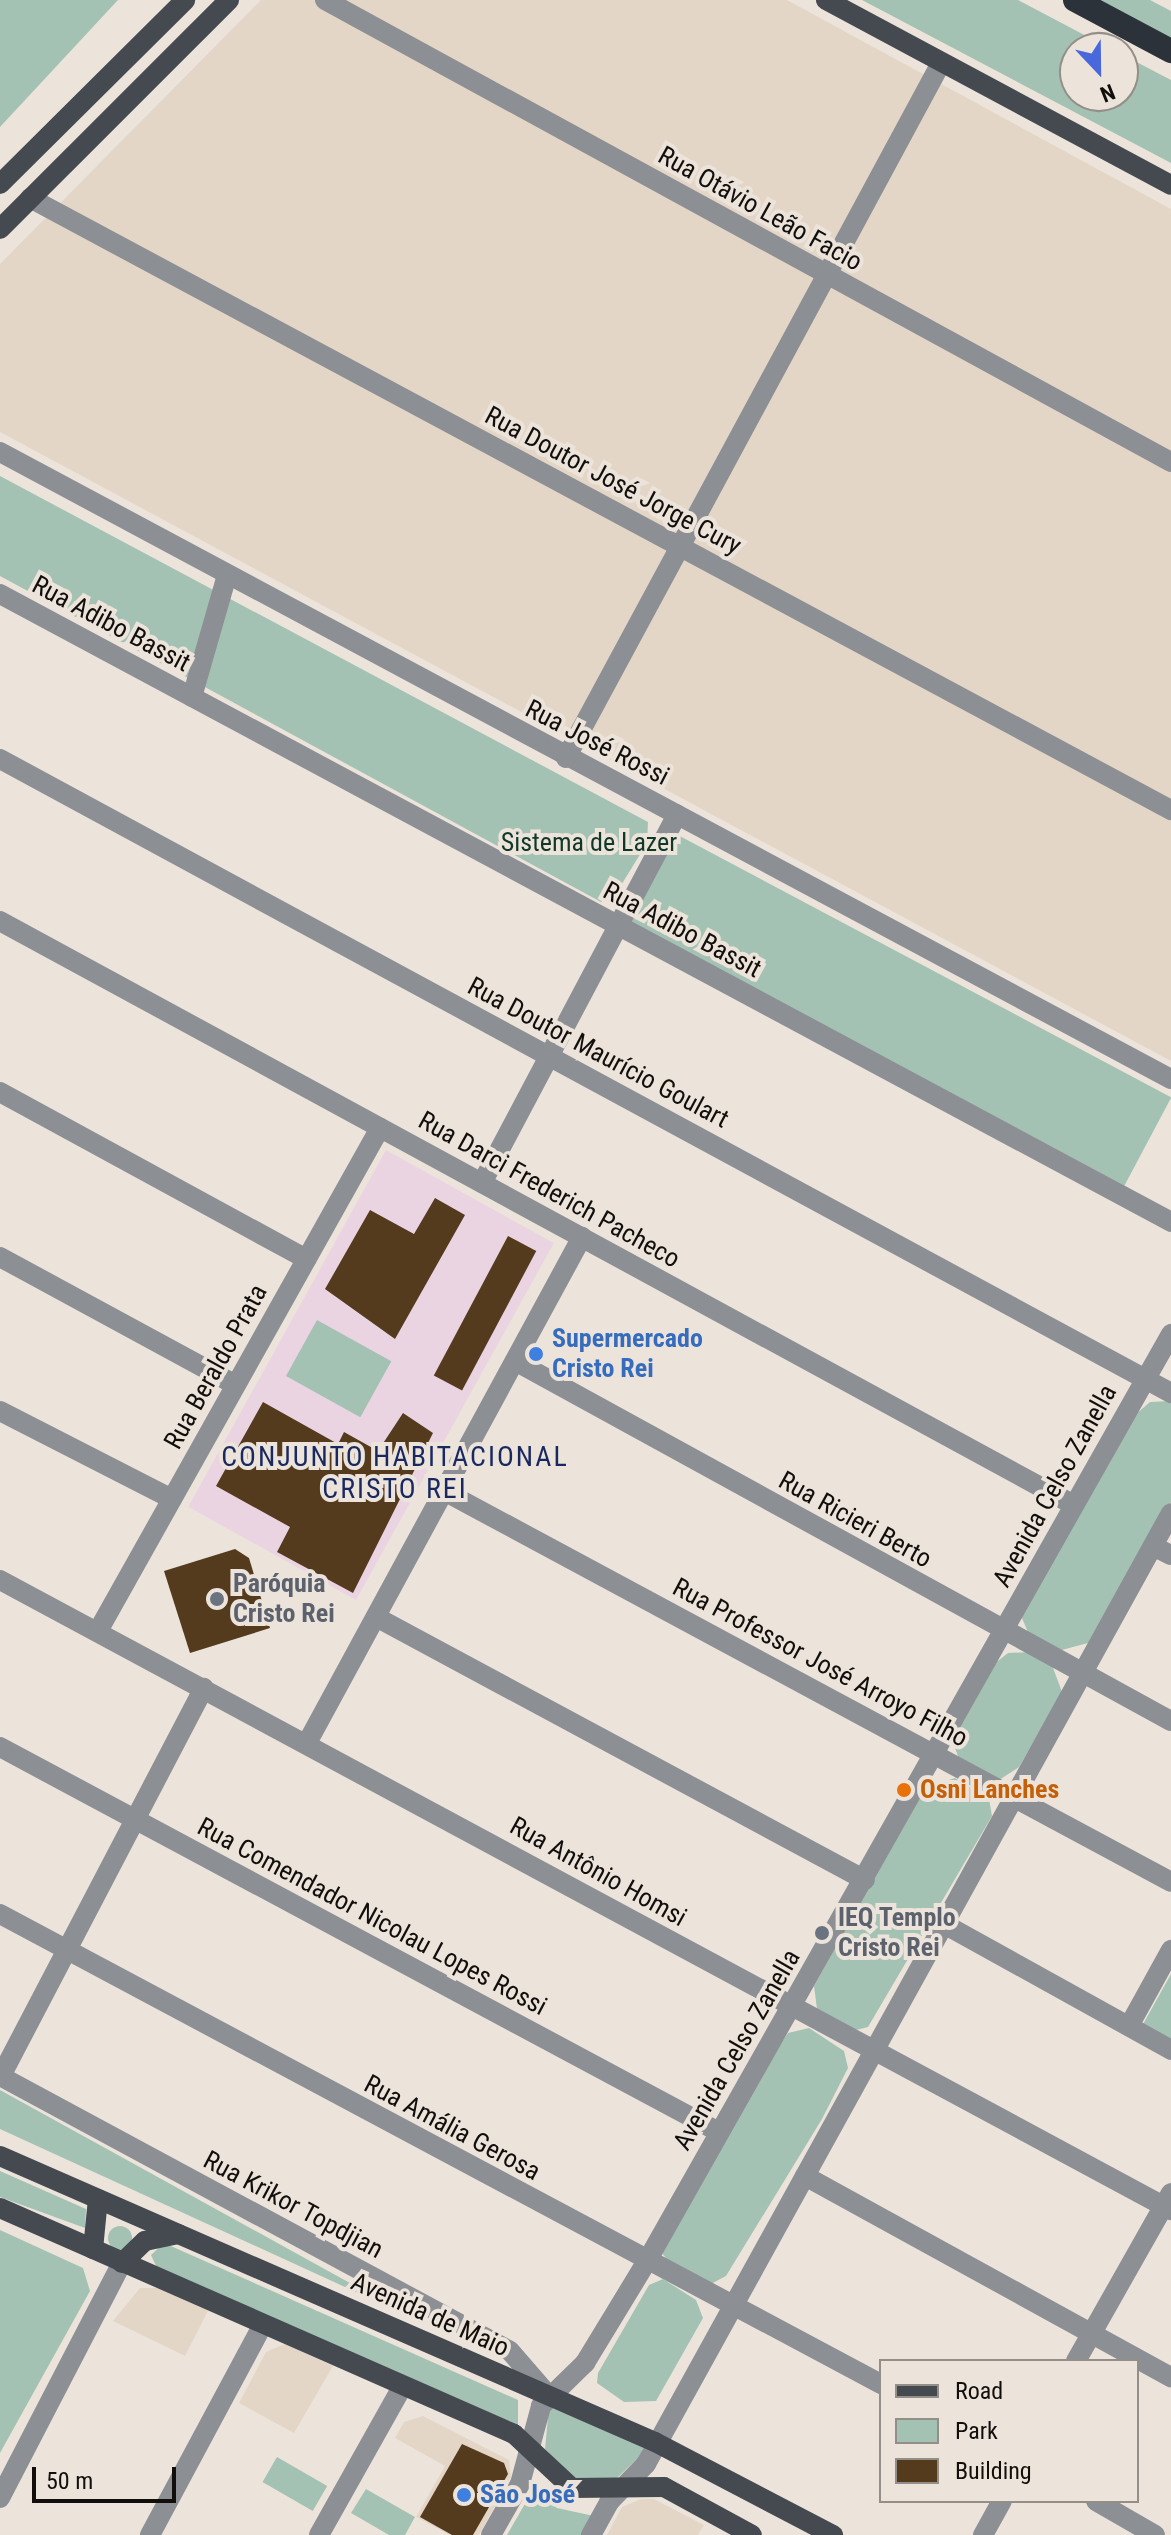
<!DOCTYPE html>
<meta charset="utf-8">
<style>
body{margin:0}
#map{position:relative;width:1171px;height:2535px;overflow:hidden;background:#ece4db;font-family:"Roboto Condensed",sans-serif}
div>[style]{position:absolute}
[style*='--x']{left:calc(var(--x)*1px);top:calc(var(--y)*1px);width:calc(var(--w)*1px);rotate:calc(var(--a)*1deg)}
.built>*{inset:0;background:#e4d6c7}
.education>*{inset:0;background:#ead4e2;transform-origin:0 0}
.green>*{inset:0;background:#a4c2b3;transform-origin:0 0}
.round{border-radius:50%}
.building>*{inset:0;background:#543b1e;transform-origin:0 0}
.minor>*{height:20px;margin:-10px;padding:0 10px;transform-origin:10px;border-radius:10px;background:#8c8f93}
.major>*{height:20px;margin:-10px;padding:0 10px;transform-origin:10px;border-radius:10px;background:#444a50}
.highway>*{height:24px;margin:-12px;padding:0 12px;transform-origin:12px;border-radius:12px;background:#2c3239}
.dots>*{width:22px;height:22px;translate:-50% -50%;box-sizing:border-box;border:4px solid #ece4db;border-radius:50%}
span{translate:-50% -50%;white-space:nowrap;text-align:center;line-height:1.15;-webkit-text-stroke:8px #ece4db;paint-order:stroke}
.street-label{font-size:26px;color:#110e0c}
.park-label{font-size:26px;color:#113728}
.shop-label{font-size:26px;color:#366cbe;font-weight:700}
.left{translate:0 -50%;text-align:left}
.worship-label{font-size:26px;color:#5b616d;font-weight:700}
.food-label{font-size:26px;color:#c56008;font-weight:700}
.neighbourhood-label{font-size:28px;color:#19285f;letter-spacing:2px}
.legend{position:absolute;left:879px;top:2359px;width:260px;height:144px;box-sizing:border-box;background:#ece4db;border:2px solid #948e88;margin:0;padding:10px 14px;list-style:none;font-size:24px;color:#110e0c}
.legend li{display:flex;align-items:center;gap:16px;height:40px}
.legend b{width:40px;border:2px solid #948e88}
.north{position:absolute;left:1059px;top:32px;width:80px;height:80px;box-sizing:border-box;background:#ece4db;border:2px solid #948e88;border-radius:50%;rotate:158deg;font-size:22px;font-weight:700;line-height:32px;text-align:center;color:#110e0c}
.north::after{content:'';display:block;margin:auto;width:28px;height:36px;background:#4968dc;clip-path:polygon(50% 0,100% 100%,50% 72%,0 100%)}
.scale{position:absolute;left:32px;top:2467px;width:144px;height:36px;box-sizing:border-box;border:4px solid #110e0c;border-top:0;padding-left:10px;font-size:24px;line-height:28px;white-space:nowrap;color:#110e0c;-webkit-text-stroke:6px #ece4db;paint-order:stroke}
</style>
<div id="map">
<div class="built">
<div style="clip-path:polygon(261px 0,787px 0,1171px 209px,1171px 1061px,0 432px,0 264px)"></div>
<div style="clip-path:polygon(140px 2288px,164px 2288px,208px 2311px,185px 2356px,113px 2321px)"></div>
<div style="clip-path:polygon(285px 2344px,333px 2366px,294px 2433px,239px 2403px,266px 2352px)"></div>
<div style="clip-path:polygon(423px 2416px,509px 2460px,511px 2477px,479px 2535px,450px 2535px,416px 2517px,445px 2466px,395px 2438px,404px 2422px)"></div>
<div style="clip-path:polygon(641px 2499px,654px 2499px,704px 2525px,698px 2535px,607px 2535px,622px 2507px)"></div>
</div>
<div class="education">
<div style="left:386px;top:1150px;width:192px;height:408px;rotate:29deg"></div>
</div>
<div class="green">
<div style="clip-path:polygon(0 0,118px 0,0 127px)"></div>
<div style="clip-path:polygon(862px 0,1018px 0,1109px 48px,1075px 48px,1075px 96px,1123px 96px,1123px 55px,1171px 80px,1171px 163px)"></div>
<div style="clip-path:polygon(1095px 0,1150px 0,1171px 11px,1171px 41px)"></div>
<div style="clip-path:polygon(0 476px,648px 822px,647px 843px,620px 887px,601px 902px,0 576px)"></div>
<div style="left:676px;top:834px;width:561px;height:100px;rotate:28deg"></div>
<div style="left:317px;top:1320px;width:85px;height:64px;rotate:29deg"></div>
<div style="clip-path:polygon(1171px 1401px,1171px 1502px,1088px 1643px,1058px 1651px,1028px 1632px,1021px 1616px,1136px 1414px,1150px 1402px)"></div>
<div style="clip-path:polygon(1032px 1652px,1052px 1665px,1062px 1692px,1019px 1767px,999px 1780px,959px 1759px,952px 1740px,994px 1664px,1008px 1653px)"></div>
<div style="clip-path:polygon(955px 1778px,989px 1799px,992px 1816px,868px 2027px,856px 2030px,817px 2009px,814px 1986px,925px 1788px)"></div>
<div style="clip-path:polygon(1171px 1974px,1171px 2041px,1142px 2026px)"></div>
<div style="clip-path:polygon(809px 2028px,844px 2051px,848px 2068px,822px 2119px,726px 2276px,709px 2285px,675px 2270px,662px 2253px,775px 2051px,788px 2033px)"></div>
<div style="clip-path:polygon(0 2090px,417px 2320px,0 2129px)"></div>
<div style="clip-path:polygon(0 2171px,86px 2209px,85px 2228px,0 2197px)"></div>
<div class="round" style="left:108px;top:2226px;width:24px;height:24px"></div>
<div style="clip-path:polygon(0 2230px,83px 2268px,90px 2291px,0 2453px)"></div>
<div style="clip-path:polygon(164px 2243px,518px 2400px,518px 2425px,157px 2268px,151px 2255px)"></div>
<div style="clip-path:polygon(663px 2279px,696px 2300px,703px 2318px,656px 2401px,624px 2402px,597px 2383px,598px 2373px,649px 2285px)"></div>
<div style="clip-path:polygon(549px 2407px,644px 2446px,640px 2456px,616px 2479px,574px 2480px,545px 2449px)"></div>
<div style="left:277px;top:2457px;width:58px;height:29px;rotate:30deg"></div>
<div style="clip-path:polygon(534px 2488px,557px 2508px,594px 2516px,584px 2535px,507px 2535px)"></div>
<div style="clip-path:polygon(366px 2489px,415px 2517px,405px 2535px,389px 2535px,351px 2513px)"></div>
</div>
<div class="building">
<div style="clip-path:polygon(435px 1198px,465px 1215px,395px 1339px,325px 1289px,370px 1210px,414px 1234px)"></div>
<div style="left:508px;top:1236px;width:32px;height:158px;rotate:28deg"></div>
<div style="clip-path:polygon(263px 1402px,338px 1444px,344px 1432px,378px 1451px,403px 1413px,433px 1433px,353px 1593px,277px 1552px,290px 1527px,216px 1486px)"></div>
<div style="clip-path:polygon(235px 1549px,249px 1558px,270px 1628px,190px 1653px,164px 1571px)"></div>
<div style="clip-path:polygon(462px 2444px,504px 2463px,508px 2474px,473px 2535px,452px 2535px,420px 2517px)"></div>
</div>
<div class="minor">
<div style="--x:325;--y:0;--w:964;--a:28.64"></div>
<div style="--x:30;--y:198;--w:1295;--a:28.21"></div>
<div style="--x:0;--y:452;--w:1328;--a:28.17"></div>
<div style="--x:0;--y:594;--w:1329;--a:28.2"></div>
<div style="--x:192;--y:697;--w:127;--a:-74"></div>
<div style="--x:566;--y:758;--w:790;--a:-61.65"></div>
<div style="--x:0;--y:759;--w:1332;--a:28.43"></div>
<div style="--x:0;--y:921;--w:1220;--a:28.54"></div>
<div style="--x:0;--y:1092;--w:349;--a:28.6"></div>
<div style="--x:482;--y:1183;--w:417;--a:-62.1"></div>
<div style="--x:0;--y:1257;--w:268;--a:28.5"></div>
<div style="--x:515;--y:1361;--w:748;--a:28.76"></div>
<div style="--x:0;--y:1411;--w:193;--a:27.1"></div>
<div style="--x:444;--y:1491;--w:825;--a:28.27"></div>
<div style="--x:1153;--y:1546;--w:20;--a:27"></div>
<div style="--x:0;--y:1580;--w:1330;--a:28.28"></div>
<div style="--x:376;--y:1617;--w:555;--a:28.27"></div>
<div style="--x:98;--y:1631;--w:577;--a:-60.72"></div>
<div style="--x:307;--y:1743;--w:576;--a:-61.48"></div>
<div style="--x:0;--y:1747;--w:816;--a:28.17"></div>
<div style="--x:0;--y:1914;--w:999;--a:28.08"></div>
<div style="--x:944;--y:1924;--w:260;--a:29"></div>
<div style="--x:1129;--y:2026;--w:87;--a:-61.1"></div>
<div style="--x:0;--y:2076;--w:579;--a:28.33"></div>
<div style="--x:510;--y:2351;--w:58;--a:49.2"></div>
<div style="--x:1;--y:2076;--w:438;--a:-62.4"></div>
<div style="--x:805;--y:2176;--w:418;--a:28.8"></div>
<div style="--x:1076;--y:2361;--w:193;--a:-60.5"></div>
<div style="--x:0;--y:2498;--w:265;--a:-62.6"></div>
<div style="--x:1096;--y:2501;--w:68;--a:30"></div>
<div style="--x:150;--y:2535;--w:239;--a:-61.8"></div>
<div style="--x:319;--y:2535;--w:170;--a:-60.7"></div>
<div style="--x:491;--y:2535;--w:59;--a:-60.4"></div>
<div style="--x:520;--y:2484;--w:81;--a:-74.9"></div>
<div style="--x:541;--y:2406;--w:62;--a:-44.3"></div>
<div style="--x:585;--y:2363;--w:119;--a:-58.7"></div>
<div style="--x:647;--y:2261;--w:1065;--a:-60.52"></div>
<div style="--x:591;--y:2535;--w:38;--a:-61"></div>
<div style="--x:609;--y:2502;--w:53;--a:-45.8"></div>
<div style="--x:646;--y:2464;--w:1086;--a:-61.1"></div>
<div style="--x:983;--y:2535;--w:39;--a:-61"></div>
</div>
<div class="major">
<div style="--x:826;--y:0;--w:391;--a:28.2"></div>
<div style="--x:0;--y:184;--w:261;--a:-44.8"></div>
<div style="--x:0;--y:229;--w:324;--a:-45"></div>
<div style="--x:0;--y:2156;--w:715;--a:23.59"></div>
<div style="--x:655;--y:2442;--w:201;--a:27.6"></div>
<div style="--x:0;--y:2208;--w:561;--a:23.73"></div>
<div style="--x:514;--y:2434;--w:79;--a:43"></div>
<div style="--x:572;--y:2488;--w:92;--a:-0.6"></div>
<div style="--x:664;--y:2487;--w:100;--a:28.6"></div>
<div style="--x:93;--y:2249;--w:50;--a:-84.3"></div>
<div style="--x:122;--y:2263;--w:32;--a:-44"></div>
<div style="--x:145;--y:2241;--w:34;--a:-12"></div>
</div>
<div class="highway">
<div style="--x:1075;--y:0;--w:109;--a:28"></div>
</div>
<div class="dots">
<div style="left:536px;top:1354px;background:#3f7fe0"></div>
<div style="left:217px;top:1599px;background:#6b7280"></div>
<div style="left:904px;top:1790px;background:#e8710a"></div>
<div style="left:822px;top:1933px;background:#6b7280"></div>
<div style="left:464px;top:2495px;background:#3f7fe0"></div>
</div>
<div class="street-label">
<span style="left:760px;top:209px;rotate:29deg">Rua Otávio Leão Facio</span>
<span style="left:613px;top:481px;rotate:28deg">Rua Doutor José Jorge Cury</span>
<span style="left:111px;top:624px;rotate:28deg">Rua Adibo Bassit</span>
<span style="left:597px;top:743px;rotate:27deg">Rua José Rossi</span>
<span style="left:682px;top:930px;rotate:28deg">Rua Adibo Bassit</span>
<span style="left:598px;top:1053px;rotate:28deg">Rua Doutor Maurício Goulart</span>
<span style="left:549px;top:1190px;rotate:29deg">Rua Darci Frederich Pacheco</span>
<span style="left:216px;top:1367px;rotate:-61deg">Rua Beraldo Prata</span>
<span style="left:1055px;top:1486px;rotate:-61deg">Avenida Celso Zanella</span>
<span style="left:855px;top:1520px;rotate:29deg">Rua Ricieri Berto</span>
<span style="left:820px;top:1663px;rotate:28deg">Rua Professor José Arroyo Filho</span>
<span style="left:598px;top:1872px;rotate:29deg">Rua Antônio Homsi</span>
<span style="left:372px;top:1917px;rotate:28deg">Rua Comendador Nicolau Lopes Rossi</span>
<span style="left:737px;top:2050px;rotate:-60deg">Avenida Celso Zanella</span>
<span style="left:452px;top:2128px;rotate:28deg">Rua Amália Gerosa</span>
<span style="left:293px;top:2205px;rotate:28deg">Rua Krikor Topdjian</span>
<span style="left:430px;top:2315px;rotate:24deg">Avenida de Maio</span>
</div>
<div class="park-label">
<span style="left:589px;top:843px">Sistema de Lazer</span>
</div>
<div class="shop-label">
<span class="left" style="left:552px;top:1354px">Supermercado<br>Cristo Rei</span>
<span class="left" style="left:480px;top:2495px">São José</span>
</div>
<div class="worship-label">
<span class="left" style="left:233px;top:1599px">Paróquia<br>Cristo Rei</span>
<span class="left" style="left:838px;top:1933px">IEQ Templo<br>Cristo Rei</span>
</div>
<div class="food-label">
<span class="left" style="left:920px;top:1790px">Osni Lanches</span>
</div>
<div class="neighbourhood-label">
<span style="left:395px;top:1473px">CONJUNTO HABITACIONAL<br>CRISTO REI</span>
</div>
<ul class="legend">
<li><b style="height:10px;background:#444a50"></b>Road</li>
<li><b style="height:22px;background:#a4c2b3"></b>Park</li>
<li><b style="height:22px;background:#543b1e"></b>Building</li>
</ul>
<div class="north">N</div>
<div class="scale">50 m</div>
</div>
